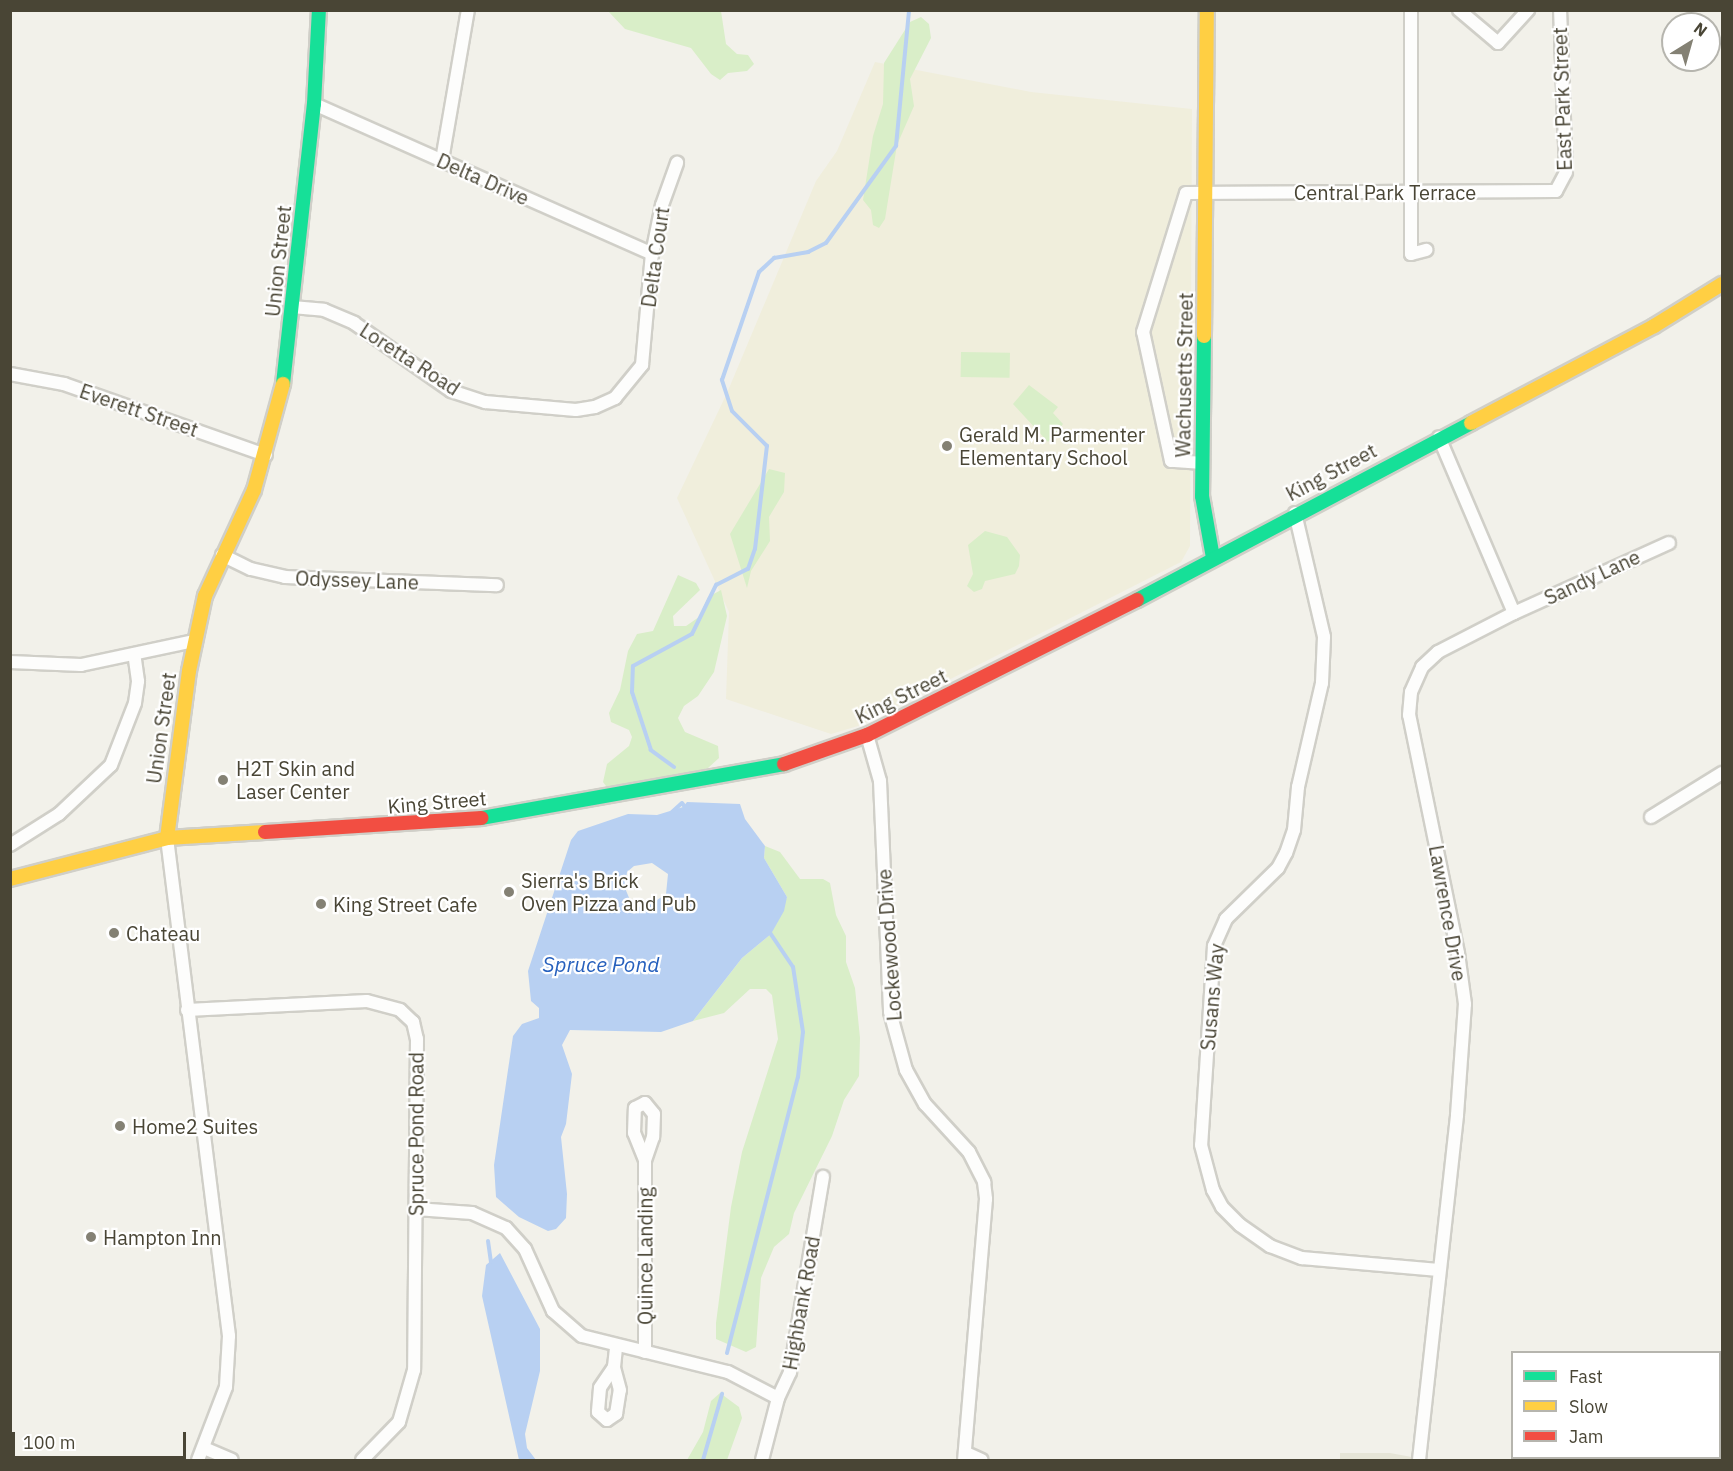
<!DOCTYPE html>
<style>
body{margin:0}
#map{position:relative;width:1733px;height:1471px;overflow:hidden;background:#f2f1ea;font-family:"IBM Plex Sans",sans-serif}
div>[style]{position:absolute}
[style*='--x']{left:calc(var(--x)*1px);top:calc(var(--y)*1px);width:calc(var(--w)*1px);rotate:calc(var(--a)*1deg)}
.residential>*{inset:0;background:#e6e5d7}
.education>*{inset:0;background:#f0eedc}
.green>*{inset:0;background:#d9eec8;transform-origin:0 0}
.water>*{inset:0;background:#b8d0f2}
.stream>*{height:4px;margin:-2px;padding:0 2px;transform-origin:2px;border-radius:2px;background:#b8d0f2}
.roads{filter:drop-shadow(2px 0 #d0cfc8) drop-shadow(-2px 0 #d0cfc8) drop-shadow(0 2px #d0cfc8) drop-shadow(0 -2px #d0cfc8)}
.street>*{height:12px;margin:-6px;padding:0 6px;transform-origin:6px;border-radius:6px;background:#fdfdfc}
.fast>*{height:14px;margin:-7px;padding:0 7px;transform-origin:7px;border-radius:7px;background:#16e098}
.slow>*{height:14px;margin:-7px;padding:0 7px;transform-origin:7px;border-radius:7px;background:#ffcf43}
.jam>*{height:14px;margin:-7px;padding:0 7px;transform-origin:7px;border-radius:7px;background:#f24e42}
.dots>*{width:16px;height:16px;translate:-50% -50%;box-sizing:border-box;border:3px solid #fff;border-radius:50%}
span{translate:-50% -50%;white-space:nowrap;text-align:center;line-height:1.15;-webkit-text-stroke:4.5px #fff;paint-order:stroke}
.street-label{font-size:20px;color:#494535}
.poi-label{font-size:20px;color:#494535}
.left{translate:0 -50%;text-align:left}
.water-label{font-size:21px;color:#2660bd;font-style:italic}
.frame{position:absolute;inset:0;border:12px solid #494535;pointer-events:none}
.legend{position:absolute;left:1511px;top:1351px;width:210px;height:108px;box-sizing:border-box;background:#fff;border:2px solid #b6b5ae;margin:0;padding:8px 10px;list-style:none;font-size:18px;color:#494535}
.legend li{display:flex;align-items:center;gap:12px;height:30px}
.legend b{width:30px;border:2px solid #b6b5ae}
.north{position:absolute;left:1661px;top:12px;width:60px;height:60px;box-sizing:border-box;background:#fff;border:2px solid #b6b5ae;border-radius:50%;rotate:37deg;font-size:16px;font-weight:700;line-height:24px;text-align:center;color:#494535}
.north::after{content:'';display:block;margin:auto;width:21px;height:27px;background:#848174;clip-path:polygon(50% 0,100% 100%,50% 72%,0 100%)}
.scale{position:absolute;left:12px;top:1432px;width:174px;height:27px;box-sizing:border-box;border:3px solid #494535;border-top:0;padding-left:8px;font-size:18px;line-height:21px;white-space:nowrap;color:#494535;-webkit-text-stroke:4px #fff;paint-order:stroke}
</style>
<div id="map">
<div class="residential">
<div style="clip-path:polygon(1340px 1453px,1390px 1453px,1428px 1460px,1340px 1460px)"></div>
</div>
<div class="education">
<div style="clip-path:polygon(875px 62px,1031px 92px,1192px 109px,1190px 546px,1181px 562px,858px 726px,831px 734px,726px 699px,729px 612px,677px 498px,727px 393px,816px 181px,837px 151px)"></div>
</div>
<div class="green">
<div style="clip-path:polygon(608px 11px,721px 11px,726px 44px,737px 54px,748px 55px,754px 64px,747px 71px,728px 73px,720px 80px,711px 74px,691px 48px,625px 29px)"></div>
<div style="clip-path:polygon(921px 17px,929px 24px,931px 38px,910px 79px,914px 106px,897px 145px,885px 219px,879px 228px,873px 225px,871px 210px,863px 200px,873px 136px,883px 104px,884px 63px,910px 22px)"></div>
<div style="left:961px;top:352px;width:49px;height:25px;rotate:1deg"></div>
<div style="clip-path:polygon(1029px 385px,1058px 407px,1053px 413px,1063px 424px,1048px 442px,1013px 404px)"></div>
<div style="clip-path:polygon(769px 469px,785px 473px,784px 492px,769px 517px,770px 541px,751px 571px,747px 588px,730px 534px)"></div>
<div style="clip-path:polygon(985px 531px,1007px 537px,1020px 555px,1019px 566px,1015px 574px,985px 581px,982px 589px,974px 592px,967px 586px,973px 574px,968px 545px)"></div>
<div style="clip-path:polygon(678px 575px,696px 583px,700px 590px,673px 616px,674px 626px,686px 626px,699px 617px,708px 597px,721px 590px,727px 616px,714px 672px,698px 696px,684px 706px,678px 718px,685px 732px,718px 746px,719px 758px,708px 768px,683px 776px,652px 779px,609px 790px,603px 782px,607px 764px,629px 746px,632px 737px,629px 730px,611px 722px,609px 713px,620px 690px,628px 651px,637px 634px,653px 631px)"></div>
<div style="clip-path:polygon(765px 846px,780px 852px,800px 879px,823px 879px,830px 883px,836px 915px,846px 936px,846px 962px,855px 988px,860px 1038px,859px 1076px,844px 1100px,832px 1136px,794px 1213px,789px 1234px,774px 1247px,761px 1278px,756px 1347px,746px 1352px,716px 1339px,716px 1323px,731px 1207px,742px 1152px,778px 1039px,772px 995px,766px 989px,750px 989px,724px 1013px,693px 1021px,742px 958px,771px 934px,787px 897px,764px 858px)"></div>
<div style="clip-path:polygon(720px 1393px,739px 1407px,742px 1418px,727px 1460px,687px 1460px,703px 1432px,711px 1401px)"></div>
</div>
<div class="water">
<div style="clip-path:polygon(evenodd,687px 802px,740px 804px,745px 819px,765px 846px,764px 858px,787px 897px,784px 911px,771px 934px,742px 958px,693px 1021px,661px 1032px,570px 1030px,562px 1045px,572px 1074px,566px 1124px,561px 1137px,567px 1194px,566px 1218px,556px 1229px,548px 1231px,519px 1217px,496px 1197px,494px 1165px,513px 1036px,522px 1024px,539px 1018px,539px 1008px,531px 1001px,528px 971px,571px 840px,578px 831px,628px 814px,657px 815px,683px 807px,687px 802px,652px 863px,668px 874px,666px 894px,645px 908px,632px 905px,625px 888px,627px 872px,634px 866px,652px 863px)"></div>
<div style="clip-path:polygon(500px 1253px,540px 1329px,540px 1371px,525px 1434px,527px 1448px,536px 1460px,519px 1460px,482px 1296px,486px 1265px)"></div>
</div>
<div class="stream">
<div style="--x:674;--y:767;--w:29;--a:-144"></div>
<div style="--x:651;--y:750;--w:61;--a:-108.1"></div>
<div style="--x:632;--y:692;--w:26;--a:-88"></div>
<div style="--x:633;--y:666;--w:67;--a:-28.5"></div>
<div style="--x:692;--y:634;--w:55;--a:-63.9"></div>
<div style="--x:716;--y:585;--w:36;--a:-27"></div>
<div style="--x:748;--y:569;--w:21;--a:-71"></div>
<div style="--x:755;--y:549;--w:104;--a:-83.4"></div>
<div style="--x:767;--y:446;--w:49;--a:-135"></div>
<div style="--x:732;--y:411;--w:33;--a:-108"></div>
<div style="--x:722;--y:380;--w:114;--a:-71.1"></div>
<div style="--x:759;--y:272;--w:21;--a:-43"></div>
<div style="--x:774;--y:258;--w:35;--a:-10"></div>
<div style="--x:808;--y:252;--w:20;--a:-27"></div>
<div style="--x:826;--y:243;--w:120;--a:-54.2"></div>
<div style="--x:896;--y:146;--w:137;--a:-84.5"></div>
<div style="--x:672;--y:812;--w:13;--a:-42"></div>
<div style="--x:682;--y:803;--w:9;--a:54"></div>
<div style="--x:488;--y:1241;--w:21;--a:82"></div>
<div style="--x:727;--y:1353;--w:285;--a:-75.6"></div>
<div style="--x:798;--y:1077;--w:45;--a:-83.7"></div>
<div style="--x:803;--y:1032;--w:66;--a:-98.7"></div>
<div style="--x:793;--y:967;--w:45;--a:-124"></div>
<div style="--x:703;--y:1460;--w:69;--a:-73.9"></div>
</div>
<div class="roads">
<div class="street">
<div style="--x:1411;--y:10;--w:244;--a:90"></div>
<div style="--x:1411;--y:254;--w:16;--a:-15"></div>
<div style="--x:1459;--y:10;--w:51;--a:40.2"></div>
<div style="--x:1498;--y:43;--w:45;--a:-47.7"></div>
<div style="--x:314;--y:104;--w:370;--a:23.9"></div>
<div style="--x:442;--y:160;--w:152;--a:-80.2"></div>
<div style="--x:292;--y:307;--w:32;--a:5"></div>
<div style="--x:324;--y:310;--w:33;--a:23"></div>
<div style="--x:354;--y:323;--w:118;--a:35"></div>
<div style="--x:451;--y:391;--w:36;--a:18"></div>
<div style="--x:485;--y:402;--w:91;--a:5"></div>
<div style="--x:576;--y:410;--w:19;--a:-9"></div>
<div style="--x:595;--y:407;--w:22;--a:-24"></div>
<div style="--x:615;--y:398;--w:43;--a:-50.7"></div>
<div style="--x:642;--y:365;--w:111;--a:-84.9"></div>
<div style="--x:652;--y:254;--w:50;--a:-78.5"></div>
<div style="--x:662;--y:205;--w:45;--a:-70.3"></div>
<div style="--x:10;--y:374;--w:55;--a:10.5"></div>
<div style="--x:64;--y:384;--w:214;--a:19.4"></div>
<div style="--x:1203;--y:463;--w:32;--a:-176"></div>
<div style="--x:1171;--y:461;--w:132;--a:-102.2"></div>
<div style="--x:1143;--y:332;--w:145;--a:-72.8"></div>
<div style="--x:1186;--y:193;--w:370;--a:-0.3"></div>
<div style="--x:1556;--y:191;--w:21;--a:-62"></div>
<div style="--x:1566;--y:172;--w:162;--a:-92.1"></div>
<div style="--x:1295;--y:513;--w:127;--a:76.8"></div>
<div style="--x:1324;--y:637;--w:46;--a:92.5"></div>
<div style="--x:1322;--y:683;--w:107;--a:103"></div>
<div style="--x:1298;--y:787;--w:43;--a:95.3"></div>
<div style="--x:1294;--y:830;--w:24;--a:109"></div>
<div style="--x:1286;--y:853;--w:17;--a:118"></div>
<div style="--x:1278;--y:868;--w:73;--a:135.6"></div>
<div style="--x:1226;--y:919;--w:30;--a:114"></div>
<div style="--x:1214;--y:946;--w:199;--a:93.7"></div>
<div style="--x:1201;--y:1145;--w:47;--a:75.1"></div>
<div style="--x:1213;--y:1190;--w:19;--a:62"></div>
<div style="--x:1222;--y:1207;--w:25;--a:45"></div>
<div style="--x:1240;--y:1225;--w:37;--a:35"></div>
<div style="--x:1270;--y:1246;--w:34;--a:21"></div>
<div style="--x:1302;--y:1258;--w:137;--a:5"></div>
<div style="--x:222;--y:555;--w:32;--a:26"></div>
<div style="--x:251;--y:569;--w:35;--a:13"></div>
<div style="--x:285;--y:577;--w:212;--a:2.2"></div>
<div style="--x:1514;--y:613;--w:170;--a:-24.3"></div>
<div style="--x:10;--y:662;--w:71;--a:2.4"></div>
<div style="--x:81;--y:665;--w:116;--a:-12"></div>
<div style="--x:867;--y:735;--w:48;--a:74.2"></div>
<div style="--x:880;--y:781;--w:231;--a:87.5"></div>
<div style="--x:890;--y:1012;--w:60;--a:74.6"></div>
<div style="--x:906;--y:1070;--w:39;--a:61"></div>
<div style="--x:925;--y:1104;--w:65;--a:47.5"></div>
<div style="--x:969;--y:1152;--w:34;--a:63"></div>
<div style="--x:984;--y:1182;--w:17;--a:83"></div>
<div style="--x:986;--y:1199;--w:262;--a:94.8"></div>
<div style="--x:1651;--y:817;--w:84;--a:-31.8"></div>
<div style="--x:167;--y:838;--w:502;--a:82.9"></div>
<div style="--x:229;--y:1336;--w:51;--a:93.4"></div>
<div style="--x:226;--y:1387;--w:78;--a:111"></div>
<div style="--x:10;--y:845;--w:58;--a:-32.3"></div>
<div style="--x:59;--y:814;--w:71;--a:-43.3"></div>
<div style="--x:111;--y:765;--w:66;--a:-68.8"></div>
<div style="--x:135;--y:703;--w:22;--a:-82"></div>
<div style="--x:138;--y:681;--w:27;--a:-98"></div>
<div style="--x:187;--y:1010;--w:180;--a:-2.9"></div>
<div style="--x:367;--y:1001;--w:34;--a:15"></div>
<div style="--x:400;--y:1010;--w:18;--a:43"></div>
<div style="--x:413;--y:1022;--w:17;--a:77"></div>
<div style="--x:417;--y:1039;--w:331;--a:90.5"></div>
<div style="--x:414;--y:1370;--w:54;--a:106.1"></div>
<div style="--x:399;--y:1422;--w:53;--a:134.2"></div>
<div style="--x:416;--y:1209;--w:56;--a:4.1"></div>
<div style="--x:472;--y:1213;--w:37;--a:24"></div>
<div style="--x:506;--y:1228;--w:28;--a:48"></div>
<div style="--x:525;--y:1249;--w:68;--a:65.7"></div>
<div style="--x:553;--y:1311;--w:38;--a:41"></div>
<div style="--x:582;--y:1336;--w:150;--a:13.9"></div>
<div style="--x:728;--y:1372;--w:56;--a:27.5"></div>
<div style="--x:645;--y:1352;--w:192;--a:-90"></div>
<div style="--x:645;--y:1160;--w:29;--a:-112"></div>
<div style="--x:634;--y:1133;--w:25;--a:-88"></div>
<div style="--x:635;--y:1108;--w:11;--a:-27"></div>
<div style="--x:645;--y:1103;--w:14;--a:51"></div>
<div style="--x:654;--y:1114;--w:23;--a:92"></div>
<div style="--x:653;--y:1137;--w:24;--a:109"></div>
<div style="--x:614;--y:1367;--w:25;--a:124"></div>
<div style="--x:600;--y:1388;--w:24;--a:95"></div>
<div style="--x:598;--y:1412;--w:12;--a:42"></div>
<div style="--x:607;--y:1420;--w:11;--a:-34"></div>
<div style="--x:616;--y:1414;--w:24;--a:-81"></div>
<div style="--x:620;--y:1390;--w:24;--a:-105"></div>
<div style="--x:614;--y:1367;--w:20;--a:-84"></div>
<div style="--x:204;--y:1448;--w:30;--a:23"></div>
<div style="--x:966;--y:1453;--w:17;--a:24"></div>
<div style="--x:762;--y:1460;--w:64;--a:-75.5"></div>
<div style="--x:778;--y:1398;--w:29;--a:-65"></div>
<div style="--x:790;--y:1372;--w:198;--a:-80.4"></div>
<div style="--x:1419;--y:1460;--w:347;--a:-83.7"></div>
<div style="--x:1457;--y:1115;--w:111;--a:-85.9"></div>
<div style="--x:1465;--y:1004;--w:51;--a:-97.8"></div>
<div style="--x:1458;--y:953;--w:243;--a:-101.6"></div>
<div style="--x:1409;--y:715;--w:23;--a:-85"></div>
<div style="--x:1411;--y:692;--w:27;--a:-66"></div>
<div style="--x:1422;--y:667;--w:22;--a:-43"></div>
<div style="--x:1438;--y:652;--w:85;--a:-27.2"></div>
<div style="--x:1514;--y:613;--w:191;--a:-113.1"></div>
</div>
<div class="fast">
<div style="--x:1204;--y:336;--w:160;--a:90.7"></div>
<div style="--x:1202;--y:496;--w:63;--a:79.9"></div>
<div style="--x:283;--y:384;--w:282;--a:-83.7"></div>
<div style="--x:314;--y:104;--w:94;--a:-87"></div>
<div style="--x:1137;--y:600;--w:378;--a:-27.9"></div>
<div style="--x:482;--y:818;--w:307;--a:-10.1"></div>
</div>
<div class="slow">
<div style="--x:1204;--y:336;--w:326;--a:-89.5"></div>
<div style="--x:1471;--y:423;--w:207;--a:-27.9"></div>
<div style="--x:1654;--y:326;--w:80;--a:-31.7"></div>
<div style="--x:167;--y:838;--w:168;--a:-82.5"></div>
<div style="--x:189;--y:671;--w:77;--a:-78"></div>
<div style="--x:205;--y:596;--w:117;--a:-65.2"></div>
<div style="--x:254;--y:490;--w:110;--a:-74.7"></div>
<div style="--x:10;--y:879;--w:162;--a:-14.6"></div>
<div style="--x:167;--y:838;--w:98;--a:-3.5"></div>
</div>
<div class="jam">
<div style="--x:784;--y:764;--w:88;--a:-19.3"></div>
<div style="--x:867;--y:735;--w:302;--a:-26.6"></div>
<div style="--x:265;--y:832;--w:217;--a:-3.7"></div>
</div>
</div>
<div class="dots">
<div style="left:947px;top:446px;background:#848174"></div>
<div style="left:223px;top:780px;background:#848174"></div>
<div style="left:509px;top:892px;background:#848174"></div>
<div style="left:321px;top:904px;background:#848174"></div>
<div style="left:114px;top:933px;background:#848174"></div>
<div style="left:120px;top:1126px;background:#848174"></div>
<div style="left:91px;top:1237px;background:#848174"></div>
</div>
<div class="street-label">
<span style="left:1562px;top:99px;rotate:-92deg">East Park Street</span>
<span style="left:483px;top:179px;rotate:24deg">Delta Drive</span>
<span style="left:1385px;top:192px">Central Park Terrace</span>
<span style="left:655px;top:257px;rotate:-82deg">Delta Court</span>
<span style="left:278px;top:261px;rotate:-84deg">Union Street</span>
<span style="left:410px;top:359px;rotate:33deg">Loretta Road</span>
<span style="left:1184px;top:375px;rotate:-89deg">Wachusetts Street</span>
<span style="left:139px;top:410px;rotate:19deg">Everett Street</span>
<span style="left:1331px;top:472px;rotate:-28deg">King Street</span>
<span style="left:1592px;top:577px;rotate:-25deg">Sandy Lane</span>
<span style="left:357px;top:580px;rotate:2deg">Odyssey Lane</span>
<span style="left:901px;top:696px;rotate:-26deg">King Street</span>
<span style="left:161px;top:728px;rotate:-82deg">Union Street</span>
<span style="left:437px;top:802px;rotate:-5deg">King Street</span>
<span style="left:1448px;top:913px;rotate:80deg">Lawrence Drive</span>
<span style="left:889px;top:945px;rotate:-94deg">Lockewood Drive</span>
<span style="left:1212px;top:997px;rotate:-85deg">Susans Way</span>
<span style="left:416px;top:1134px;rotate:-90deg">Spruce Pond Road</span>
<span style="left:645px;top:1256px;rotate:-90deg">Quince Landing</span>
<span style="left:801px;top:1303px;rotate:-80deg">Highbank Road</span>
</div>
<div class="poi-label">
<span class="left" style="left:959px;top:446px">Gerald M. Parmenter<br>Elementary School</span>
<span class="left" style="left:236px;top:780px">H2T Skin and<br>Laser Center</span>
<span class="left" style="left:521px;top:892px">Sierra's Brick<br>Oven Pizza and Pub</span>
<span class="left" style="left:333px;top:904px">King Street Cafe</span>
<span class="left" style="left:126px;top:933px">Chateau</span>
<span class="left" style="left:132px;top:1126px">Home2 Suites</span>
<span class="left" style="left:103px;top:1237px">Hampton Inn</span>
</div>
<div class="water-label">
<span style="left:601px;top:964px">Spruce Pond</span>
</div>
<div class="frame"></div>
<ul class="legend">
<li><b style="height:8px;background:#16e098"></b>Fast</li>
<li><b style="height:8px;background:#ffcf43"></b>Slow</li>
<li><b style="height:8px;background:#f24e42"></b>Jam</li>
</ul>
<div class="north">N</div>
<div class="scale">100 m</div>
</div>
